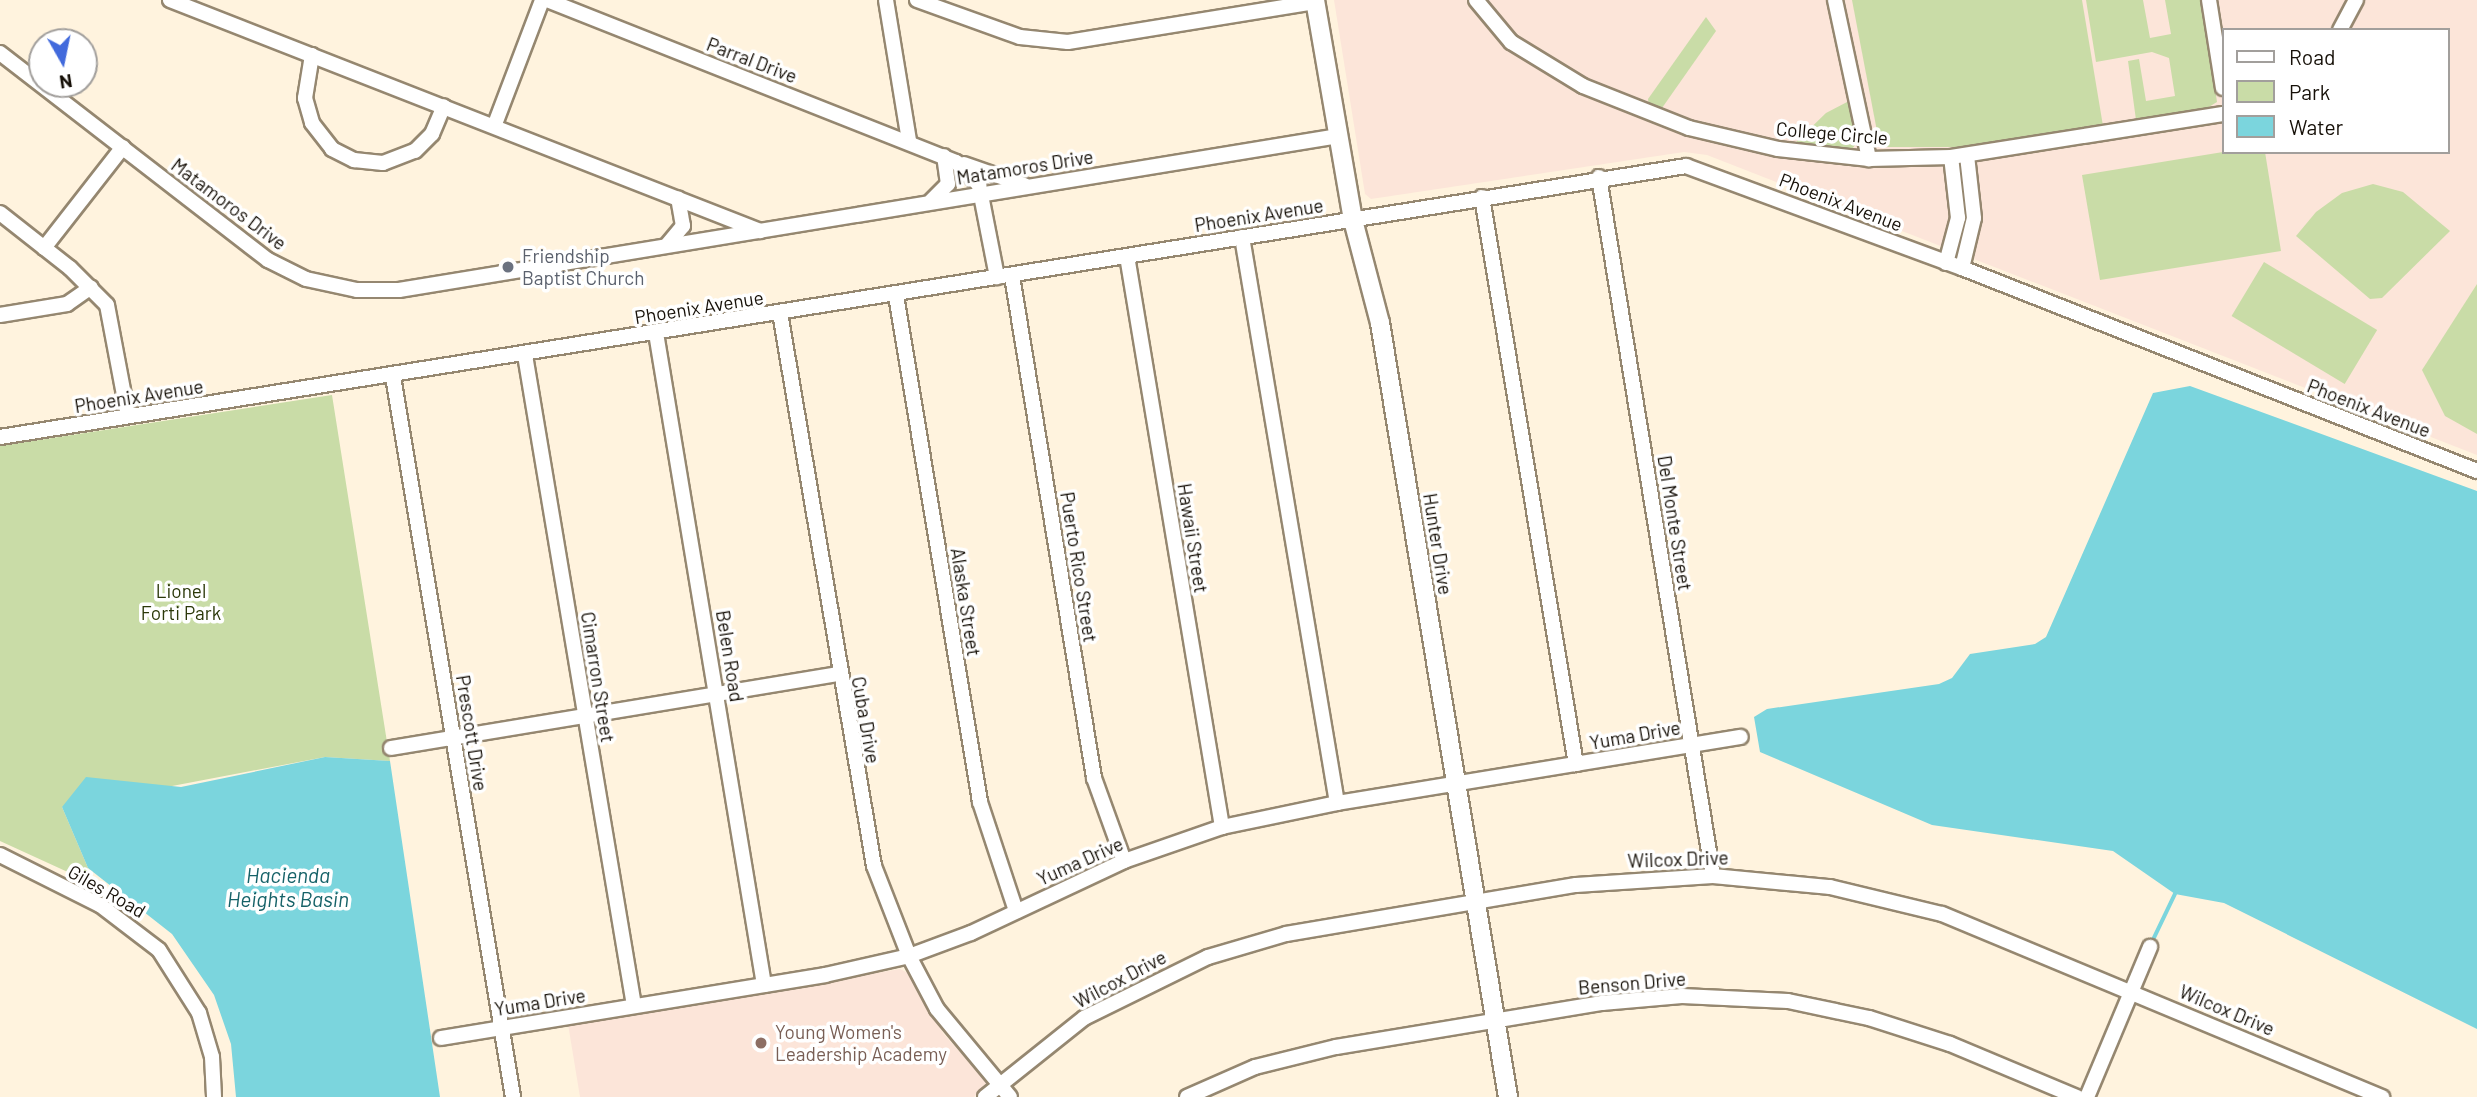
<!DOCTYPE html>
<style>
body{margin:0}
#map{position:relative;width:2477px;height:1097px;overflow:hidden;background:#fff3de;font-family:Barlow,sans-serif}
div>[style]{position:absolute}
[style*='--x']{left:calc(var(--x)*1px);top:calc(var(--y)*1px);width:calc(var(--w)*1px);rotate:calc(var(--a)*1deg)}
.education>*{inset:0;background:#fce5d9}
.green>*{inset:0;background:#c9dca7;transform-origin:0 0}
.water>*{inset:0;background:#7bd5dd}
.stream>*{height:3.5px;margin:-1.75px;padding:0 1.75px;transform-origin:1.75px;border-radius:1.75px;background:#7bd5dd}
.roads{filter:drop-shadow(2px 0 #958770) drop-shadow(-2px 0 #958770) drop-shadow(0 2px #958770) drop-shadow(0 -2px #958770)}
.minor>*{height:14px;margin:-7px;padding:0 7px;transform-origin:7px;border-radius:7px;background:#fff}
.major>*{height:18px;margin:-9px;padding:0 9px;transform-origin:9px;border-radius:9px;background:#fff}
.dots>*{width:19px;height:19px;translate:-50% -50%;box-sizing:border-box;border:4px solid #fff;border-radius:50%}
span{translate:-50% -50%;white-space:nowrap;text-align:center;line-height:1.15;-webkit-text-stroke:7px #fff;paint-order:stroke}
.street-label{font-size:19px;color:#161008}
.worship-label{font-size:19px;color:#5b616d}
.left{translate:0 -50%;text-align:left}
.park-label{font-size:19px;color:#2b3809}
.education-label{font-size:19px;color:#785e54}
.water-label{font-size:21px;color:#166268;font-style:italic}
.legend{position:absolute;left:2222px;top:28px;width:228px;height:126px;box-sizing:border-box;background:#fff;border:2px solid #a29f9c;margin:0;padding:9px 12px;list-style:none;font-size:21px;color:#161008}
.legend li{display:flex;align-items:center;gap:14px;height:35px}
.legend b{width:35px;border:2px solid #a29f9c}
.north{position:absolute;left:28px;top:28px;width:70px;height:70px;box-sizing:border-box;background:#fff;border:2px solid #a29f9c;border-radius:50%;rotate:171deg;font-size:19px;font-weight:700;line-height:28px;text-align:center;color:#161008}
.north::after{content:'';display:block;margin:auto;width:24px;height:32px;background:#426adc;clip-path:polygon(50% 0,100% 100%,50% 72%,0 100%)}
</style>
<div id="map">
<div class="education">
<div style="clip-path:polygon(evenodd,1334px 0,2477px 0,2477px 455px,1707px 155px,1684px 152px,1371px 199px,1365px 194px,1334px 0,2223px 30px,2447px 30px,2447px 152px,2223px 152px,2223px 30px)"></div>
<div style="clip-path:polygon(900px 969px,908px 973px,943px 1033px,987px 1083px,974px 1097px,580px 1097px,568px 1024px)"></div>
</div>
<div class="green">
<div style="clip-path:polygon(1852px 0,2082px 0,2103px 126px,1978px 147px,1880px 147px)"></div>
<div style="clip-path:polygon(2086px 0,2143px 0,2150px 38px,2171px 34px,2165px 0,2202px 0,2217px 102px,2207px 108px,2136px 120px,2128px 61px,2139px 59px,2146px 101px,2175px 96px,2169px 58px,2152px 52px,2096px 62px)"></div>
<div style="clip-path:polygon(1706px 17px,1716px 31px,1662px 108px,1649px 106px,1648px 99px)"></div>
<div style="clip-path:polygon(1849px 101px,1860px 139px,1852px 149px,1795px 143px,1826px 113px)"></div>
<div style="clip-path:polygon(2223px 152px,2265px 152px,2281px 251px,2100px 280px,2082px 175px)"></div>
<div style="clip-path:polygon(2373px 184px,2403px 192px,2450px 231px,2382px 298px,2370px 299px,2296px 236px,2316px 212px,2342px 193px)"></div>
<div style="left:2264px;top:262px;width:132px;height:63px;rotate:31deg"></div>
<div style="clip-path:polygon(2477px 284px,2477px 434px,2445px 416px,2422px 370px)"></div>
<div style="clip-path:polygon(332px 395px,390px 761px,325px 757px,62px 807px,88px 868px,83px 879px,0 841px,0 446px)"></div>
</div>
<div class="water">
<div style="clip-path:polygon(2190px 386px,2477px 491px,2477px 1029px,2224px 903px,2175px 894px,2113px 851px,1932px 825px,1760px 752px,1754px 717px,1767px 709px,1939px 684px,1952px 678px,1970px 654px,2035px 644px,2046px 637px,2153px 393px)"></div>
<div style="clip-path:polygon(325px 757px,390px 761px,440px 1097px,236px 1097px,231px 1044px,214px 995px,172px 934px,88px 868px,62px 807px,86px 777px,181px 787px)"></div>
</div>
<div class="stream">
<div style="--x:2152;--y:942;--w:53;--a:-64.4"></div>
</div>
<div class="roads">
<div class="minor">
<div style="--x:170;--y:0;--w:634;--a:21.38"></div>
<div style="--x:547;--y:0;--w:440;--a:21.6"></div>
<div style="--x:956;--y:162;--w:33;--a:45"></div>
<div style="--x:979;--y:185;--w:94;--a:78.9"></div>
<div style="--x:886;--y:0;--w:143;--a:80.7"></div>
<div style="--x:917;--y:0;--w:109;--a:19.8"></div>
<div style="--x:1020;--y:37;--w:48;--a:5.9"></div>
<div style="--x:1068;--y:42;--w:250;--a:-9.2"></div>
<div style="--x:1476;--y:0;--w:55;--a:50.2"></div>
<div style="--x:1511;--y:42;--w:84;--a:31.4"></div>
<div style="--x:1583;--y:86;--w:114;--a:21.6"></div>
<div style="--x:1689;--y:128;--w:91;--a:13.3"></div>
<div style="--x:1778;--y:149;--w:92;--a:6.3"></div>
<div style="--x:1869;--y:159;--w:82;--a:-1.4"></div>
<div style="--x:1951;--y:157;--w:275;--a:-9"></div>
<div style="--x:1835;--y:0;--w:163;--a:77.9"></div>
<div style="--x:2209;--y:0;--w:89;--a:81"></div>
<div style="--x:2340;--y:30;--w:34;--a:-62"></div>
<div style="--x:0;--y:53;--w:339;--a:37.7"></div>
<div style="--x:268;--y:260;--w:42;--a:26.6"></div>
<div style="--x:306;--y:279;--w:52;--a:12.2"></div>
<div style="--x:357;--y:290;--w:42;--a:0"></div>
<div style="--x:399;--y:290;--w:952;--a:-9.31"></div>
<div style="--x:312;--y:55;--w:44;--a:99.2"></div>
<div style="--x:305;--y:98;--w:26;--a:74"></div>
<div style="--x:312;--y:123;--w:33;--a:52"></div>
<div style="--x:332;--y:149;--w:25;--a:27"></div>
<div style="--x:354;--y:160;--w:29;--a:6"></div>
<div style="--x:383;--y:163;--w:34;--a:-21"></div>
<div style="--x:415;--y:151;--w:24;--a:-45"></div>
<div style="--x:432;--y:134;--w:30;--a:-67"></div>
<div style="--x:495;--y:124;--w:133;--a:-69.2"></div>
<div style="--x:964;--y:164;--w:64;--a:19.3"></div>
<div style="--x:1599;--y:177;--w:708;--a:80.74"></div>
<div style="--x:1482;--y:197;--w:575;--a:80.59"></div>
<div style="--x:931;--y:201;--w:24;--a:-45"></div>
<div style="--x:948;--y:184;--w:28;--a:-98"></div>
<div style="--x:0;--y:213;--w:89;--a:38.2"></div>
<div style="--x:70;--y:268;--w:52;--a:45"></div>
<div style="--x:107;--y:305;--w:113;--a:79.3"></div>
<div style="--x:1242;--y:237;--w:574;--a:80.47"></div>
<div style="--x:667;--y:245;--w:25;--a:-50"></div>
<div style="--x:683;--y:226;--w:28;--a:-100"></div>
<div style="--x:44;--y:248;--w:128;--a:-52"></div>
<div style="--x:1127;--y:256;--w:579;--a:80.55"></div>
<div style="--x:1946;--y:263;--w:47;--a:-75.1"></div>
<div style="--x:1958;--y:218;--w:61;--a:-96.5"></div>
<div style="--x:1962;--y:268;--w:51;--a:-76.5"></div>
<div style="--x:1974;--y:218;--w:62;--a:-96.4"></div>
<div style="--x:1012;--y:276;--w:509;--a:80.72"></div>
<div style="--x:1094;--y:778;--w:88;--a:70.1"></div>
<div style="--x:896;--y:295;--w:514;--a:80.59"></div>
<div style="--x:980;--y:802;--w:115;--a:71.7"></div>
<div style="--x:780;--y:313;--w:561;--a:80.35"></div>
<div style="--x:874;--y:866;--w:97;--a:68.7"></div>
<div style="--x:909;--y:956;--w:60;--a:62.2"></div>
<div style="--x:937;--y:1009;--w:114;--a:50.3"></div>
<div style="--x:0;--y:315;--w:68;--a:-9.3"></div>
<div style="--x:67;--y:304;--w:29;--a:-35"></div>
<div style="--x:656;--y:333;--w:661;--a:80.59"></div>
<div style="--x:525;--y:355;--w:660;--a:80.49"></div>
<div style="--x:393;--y:376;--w:731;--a:80.55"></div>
<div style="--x:0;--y:437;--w:1708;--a:-9.13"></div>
<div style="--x:1686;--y:166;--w:294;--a:20.3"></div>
<div style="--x:1962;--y:268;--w:554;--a:21.51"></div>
<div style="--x:391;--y:748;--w:453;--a:-9.4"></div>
<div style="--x:0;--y:855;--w:112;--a:26.6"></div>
<div style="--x:100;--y:905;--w:74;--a:37.3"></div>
<div style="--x:159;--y:950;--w:75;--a:57.6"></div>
<div style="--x:199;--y:1013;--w:46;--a:73.5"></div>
<div style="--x:212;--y:1057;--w:40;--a:87.1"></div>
<div style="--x:441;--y:1038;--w:389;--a:-9.3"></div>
<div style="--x:825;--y:975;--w:86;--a:-12.7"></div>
<div style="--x:909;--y:956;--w:66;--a:-20.4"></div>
<div style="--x:971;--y:933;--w:169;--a:-25.2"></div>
<div style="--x:1124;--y:861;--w:104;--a:-19.1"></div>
<div style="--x:1222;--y:827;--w:117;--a:-11.8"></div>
<div style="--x:1337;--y:803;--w:409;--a:-9.3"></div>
<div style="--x:985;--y:1097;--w:127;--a:-38.6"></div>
<div style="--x:1084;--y:1018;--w:138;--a:-26.2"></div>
<div style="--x:1208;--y:957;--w:81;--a:-16.4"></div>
<div style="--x:1286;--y:934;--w:294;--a:-9.6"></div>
<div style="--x:1576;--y:885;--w:137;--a:-3.8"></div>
<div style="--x:1713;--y:876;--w:118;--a:5.4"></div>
<div style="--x:1830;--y:887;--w:115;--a:13.6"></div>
<div style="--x:1942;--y:914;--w:477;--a:22.6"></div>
<div style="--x:1187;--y:1097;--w:74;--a:-23.8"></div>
<div style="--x:1255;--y:1067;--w:83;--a:-13.9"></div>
<div style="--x:1336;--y:1047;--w:270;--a:-9.4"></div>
<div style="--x:1602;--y:1003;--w:80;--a:-5"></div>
<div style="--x:1682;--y:996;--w:106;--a:2.7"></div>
<div style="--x:1788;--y:1001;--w:83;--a:11.9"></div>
<div style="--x:1869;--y:1018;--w:85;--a:17.8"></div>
<div style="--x:1950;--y:1044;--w:138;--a:22.7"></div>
<div style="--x:2087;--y:1097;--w:163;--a:-67.2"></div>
</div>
<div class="major">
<div style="--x:1315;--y:0;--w:223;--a:80.2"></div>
<div style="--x:1353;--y:220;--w:106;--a:75.3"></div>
<div style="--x:1380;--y:323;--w:785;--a:80.61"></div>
</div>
</div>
<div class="dots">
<div style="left:508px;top:267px;background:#6b7280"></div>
<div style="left:761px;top:1043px;background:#8d6e63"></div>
</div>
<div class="street-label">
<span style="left:752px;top:60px;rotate:21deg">Parral Drive</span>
<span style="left:1832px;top:133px;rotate:5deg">College Circle</span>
<span style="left:1025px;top:167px;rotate:-9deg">Matamoros Drive</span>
<span style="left:1841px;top:202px;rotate:21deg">Phoenix Avenue</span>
<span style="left:229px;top:204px;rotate:37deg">Matamoros Drive</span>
<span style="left:1259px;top:215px;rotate:-9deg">Phoenix Avenue</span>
<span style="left:699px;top:307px;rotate:-9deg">Phoenix Avenue</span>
<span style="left:139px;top:396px;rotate:-9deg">Phoenix Avenue</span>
<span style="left:2369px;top:408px;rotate:21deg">Phoenix Avenue</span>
<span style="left:1675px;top:523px;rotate:81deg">Del Monte Street</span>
<span style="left:1193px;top:538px;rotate:81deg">Hawaii Street</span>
<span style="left:1438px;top:544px;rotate:81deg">Hunter Drive</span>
<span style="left:1079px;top:567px;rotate:81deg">Puerto Rico Street</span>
<span style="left:966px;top:602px;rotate:81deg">Alaska Street</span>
<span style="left:730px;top:656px;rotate:81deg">Belen Road</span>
<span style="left:598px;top:677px;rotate:81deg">Cimarron Street</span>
<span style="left:866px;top:720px;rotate:80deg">Cuba Drive</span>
<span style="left:472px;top:733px;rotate:81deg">Prescott Drive</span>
<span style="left:1635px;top:735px;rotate:-10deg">Yuma Drive</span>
<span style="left:1678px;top:859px;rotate:-2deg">Wilcox Drive</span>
<span style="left:1080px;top:861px;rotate:-24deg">Yuma Drive</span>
<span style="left:107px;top:891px;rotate:30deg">Giles Road</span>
<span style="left:1120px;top:979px;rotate:-28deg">Wilcox Drive</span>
<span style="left:1632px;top:983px;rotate:-5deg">Benson Drive</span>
<span style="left:540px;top:1002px;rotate:-9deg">Yuma Drive</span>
<span style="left:2227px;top:1010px;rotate:23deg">Wilcox Drive</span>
</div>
<div class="worship-label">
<span class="left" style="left:522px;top:267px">Friendship<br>Baptist Church</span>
</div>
<div class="park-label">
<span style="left:181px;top:602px">Lionel<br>Forti Park</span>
</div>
<div class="education-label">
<span class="left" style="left:775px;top:1043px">Young Women's<br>Leadership Academy</span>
</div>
<div class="water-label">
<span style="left:288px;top:887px">Hacienda<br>Heights Basin</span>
</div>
<ul class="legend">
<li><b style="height:9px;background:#fff"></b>Road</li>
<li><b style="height:19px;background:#c9dca7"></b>Park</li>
<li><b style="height:19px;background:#7bd5dd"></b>Water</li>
</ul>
<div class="north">N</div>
</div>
